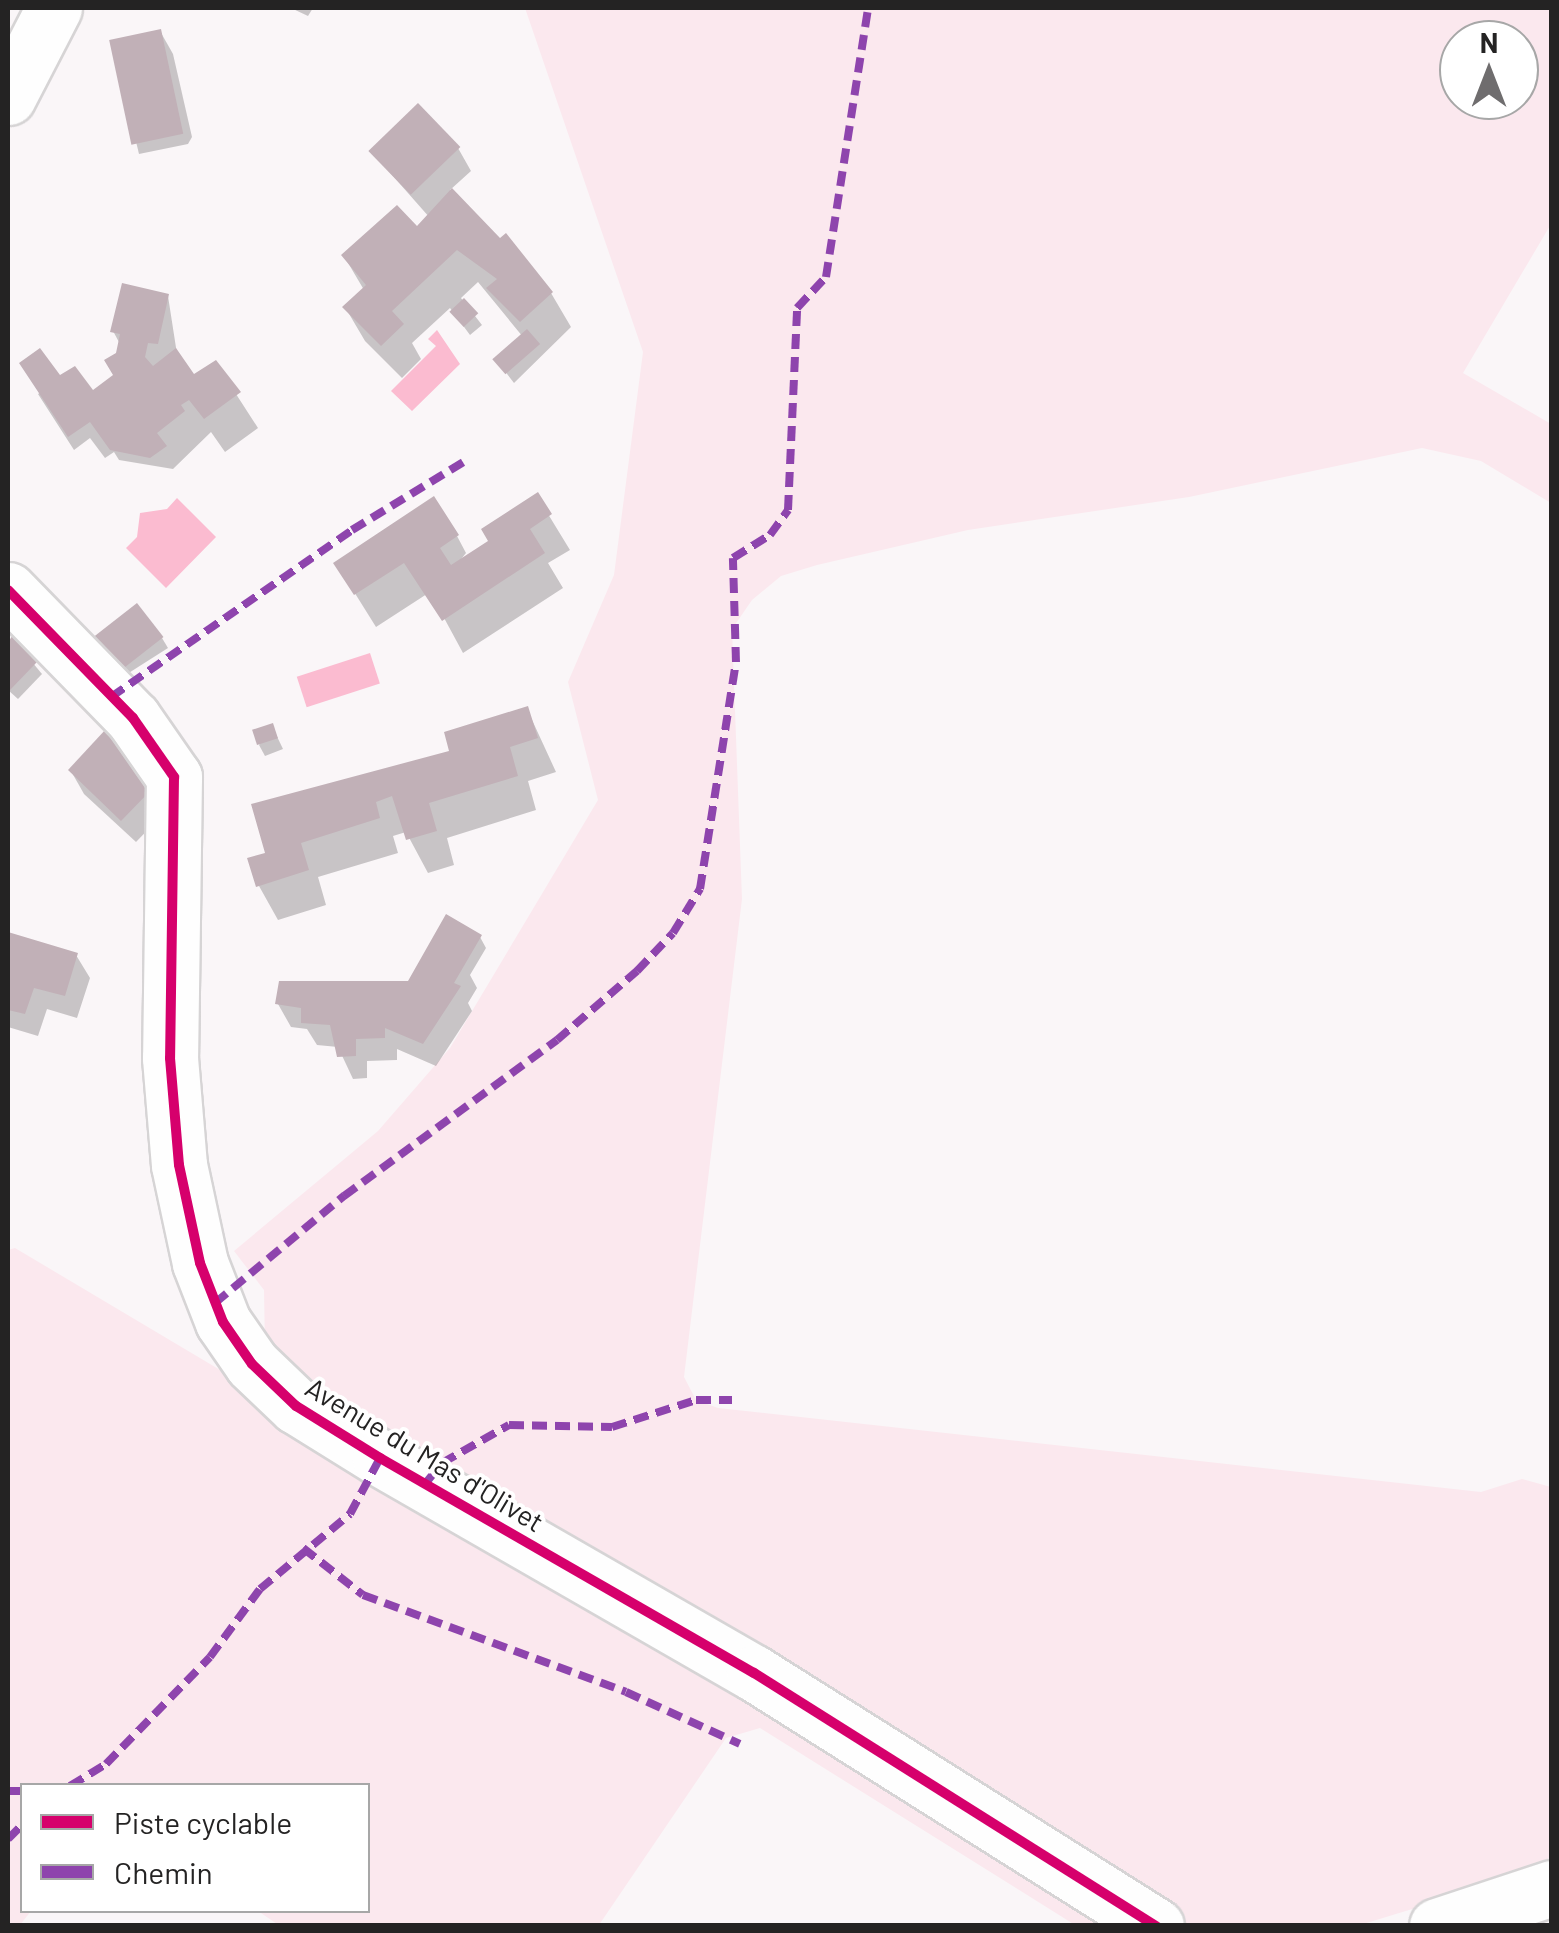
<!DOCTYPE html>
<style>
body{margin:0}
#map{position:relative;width:1559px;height:1933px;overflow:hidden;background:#faf6f8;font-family:Barlow,sans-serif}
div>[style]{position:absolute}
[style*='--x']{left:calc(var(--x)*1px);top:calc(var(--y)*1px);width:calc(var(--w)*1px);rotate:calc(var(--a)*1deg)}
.green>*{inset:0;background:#fbe8ee}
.water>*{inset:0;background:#fbbbd0;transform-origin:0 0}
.shadow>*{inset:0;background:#0003}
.building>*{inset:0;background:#c1b0b7;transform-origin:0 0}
.roads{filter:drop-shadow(2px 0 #d6d4d5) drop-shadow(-2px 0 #d6d4d5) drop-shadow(0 2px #d6d4d5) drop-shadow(0 -2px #d6d4d5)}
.minor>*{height:55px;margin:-27.5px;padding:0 27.5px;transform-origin:27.5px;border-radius:27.5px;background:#fefefe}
.quiet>*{height:8px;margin-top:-4px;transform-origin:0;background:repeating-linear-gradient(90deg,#8e44ad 0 15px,transparent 0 23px)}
.cycleway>*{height:10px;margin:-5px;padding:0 5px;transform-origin:5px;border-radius:5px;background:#d6006c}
span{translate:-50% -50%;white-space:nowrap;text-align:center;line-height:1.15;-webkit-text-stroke:8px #fff;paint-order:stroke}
.street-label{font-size:28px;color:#242323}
.frame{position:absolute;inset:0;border:10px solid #242323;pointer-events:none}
.legend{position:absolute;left:20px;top:1783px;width:350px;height:130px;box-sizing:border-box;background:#fff;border:2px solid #a7a7a7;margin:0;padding:12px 18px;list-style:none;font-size:30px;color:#242323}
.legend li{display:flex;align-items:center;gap:20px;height:50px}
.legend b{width:50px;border:2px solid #a7a7a7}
.north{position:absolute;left:1439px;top:20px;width:100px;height:100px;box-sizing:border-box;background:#fff;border:2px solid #a7a7a7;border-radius:50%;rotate:0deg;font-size:28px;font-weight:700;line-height:40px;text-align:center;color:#242323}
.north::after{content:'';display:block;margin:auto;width:35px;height:45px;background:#6f6d6e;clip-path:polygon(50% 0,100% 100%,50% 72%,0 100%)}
</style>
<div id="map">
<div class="green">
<div style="clip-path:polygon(evenodd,525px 8px,1551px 8px,1551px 224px,1463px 373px,1551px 424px,1551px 503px,1481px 461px,1422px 448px,1189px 497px,968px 530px,817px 565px,781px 576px,752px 600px,732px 629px,742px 899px,684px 1377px,696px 1400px,718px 1408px,1481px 1492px,1522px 1479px,1551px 1487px,1551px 1857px,1507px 1880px,1360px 1925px,1176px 1925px,410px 1463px,265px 1348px,264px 1290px,234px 1251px,378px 1131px,450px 1048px,598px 800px,568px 682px,614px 575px,643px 352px,525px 8px,1459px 40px,1519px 40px,1519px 100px,1459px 100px,1459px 40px)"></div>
<div style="clip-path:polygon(15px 1248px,242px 1383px,1134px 1925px,1075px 1925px,760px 1728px,726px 1738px,599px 1925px,280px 1926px,258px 1911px,368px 1910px,368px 1786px,22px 1786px,22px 1910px,31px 1911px,20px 1925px,8px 1925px,8px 1250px)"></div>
</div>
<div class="water">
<div style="clip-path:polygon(437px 330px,460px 364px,412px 411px,391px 391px,436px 346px,428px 339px)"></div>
<div style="clip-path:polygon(177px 498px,216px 537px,166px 588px,126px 548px,137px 537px,140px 513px,167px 509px)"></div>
<div style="left:370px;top:653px;width:32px;height:77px;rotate:72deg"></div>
</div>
<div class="shadow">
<div style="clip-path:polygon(291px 8px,313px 8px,308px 16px)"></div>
<div style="clip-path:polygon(160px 31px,173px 54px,192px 137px,188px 144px,139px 154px,112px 42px)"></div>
<div style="clip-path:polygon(458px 148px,471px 171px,450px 190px,551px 293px,571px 327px,514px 383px,497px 361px,523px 337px,478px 282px,461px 298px,482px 325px,470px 335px,450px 308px,412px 343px,421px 359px,402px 378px,365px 341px,345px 307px,364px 290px,344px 256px,424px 237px,430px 218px,370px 150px)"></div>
<div style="clip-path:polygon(168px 296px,177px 354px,194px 377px,216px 363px,258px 428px,225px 452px,211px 432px,173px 469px,119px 460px,114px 452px,105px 458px,90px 438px,74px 450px,38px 394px,60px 379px,93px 394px,116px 376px,120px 344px,113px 331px)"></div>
<div style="clip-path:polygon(537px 496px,570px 550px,548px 563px,563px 588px,463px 653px,430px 592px,376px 627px,336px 563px,457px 536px,466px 553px,458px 563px,491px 542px)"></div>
<div style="clip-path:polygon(162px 638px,168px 648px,124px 676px,102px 643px)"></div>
<div style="clip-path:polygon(13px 639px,42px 674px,18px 699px,8px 690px,8px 645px)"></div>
<div style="clip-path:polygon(527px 709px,556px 772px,528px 781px,536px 810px,447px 838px,454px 865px,428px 873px,406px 832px,393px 836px,398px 853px,318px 877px,326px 905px,278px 920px,259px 886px,268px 855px)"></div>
<div style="clip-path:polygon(272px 726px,283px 749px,265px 756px,259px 745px)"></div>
<div style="clip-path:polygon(107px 733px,166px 811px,136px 842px,84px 794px,71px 771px)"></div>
<div style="clip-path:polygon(8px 934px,76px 955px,90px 978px,77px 1018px,47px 1009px,38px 1036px,8px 1027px)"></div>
<div style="clip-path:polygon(480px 937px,486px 948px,470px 975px,477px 988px,468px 1003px,472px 1011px,436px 1066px,397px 1049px,397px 1060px,367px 1061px,367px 1078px,353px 1079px,338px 1047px,317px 1045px,307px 1029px,291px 1027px,278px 1004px,409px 983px)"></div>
</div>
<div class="building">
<div style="left:161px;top:29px;width:107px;height:53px;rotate:78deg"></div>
<div style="left:418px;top:103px;width:61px;height:69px;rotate:46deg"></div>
<div style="clip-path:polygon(452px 188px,500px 238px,506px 233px,553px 292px,520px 322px,486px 288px,497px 279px,457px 250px,392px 311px,404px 324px,381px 346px,342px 307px,366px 285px,341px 255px,397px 205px,417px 226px)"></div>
<div style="clip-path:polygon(122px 283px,169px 294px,158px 344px,148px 343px,145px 357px,153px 366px,176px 348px,194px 374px,216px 360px,241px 392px,204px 419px,189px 400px,181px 405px,185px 411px,157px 433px,167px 446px,150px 458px,110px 450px,90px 422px,68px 437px,19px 363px,40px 348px,60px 375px,75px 366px,93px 390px,113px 375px,104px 360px,116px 353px,120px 334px,110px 332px)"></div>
<div style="left:464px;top:298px;width:21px;height:20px;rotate:47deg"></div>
<div style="left:527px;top:329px;width:20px;height:46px;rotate:49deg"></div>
<div style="clip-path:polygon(538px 492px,552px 514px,530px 529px,545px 553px,442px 621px,404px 563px,354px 595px,333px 563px,434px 496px,459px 535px,440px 548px,451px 565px,488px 541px,481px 529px)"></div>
<div style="left:137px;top:603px;width:43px;height:54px;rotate:52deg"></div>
<div style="clip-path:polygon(13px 635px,37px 662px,10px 690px,8px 642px)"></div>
<div style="clip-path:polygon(528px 706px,538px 738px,510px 747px,518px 776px,429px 803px,437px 831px,406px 840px,392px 796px,376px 802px,380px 818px,301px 843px,309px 870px,256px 887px,247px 858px,265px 853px,251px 804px,449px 751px,444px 732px)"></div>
<div style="left:273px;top:723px;width:16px;height:22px;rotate:72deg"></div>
<div style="clip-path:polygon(106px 729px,142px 759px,154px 787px,121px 821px,68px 770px)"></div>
<div style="clip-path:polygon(446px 914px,482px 935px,454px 983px,461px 986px,423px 1044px,385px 1028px,385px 1038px,356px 1039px,356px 1056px,337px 1057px,330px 1025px,301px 1023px,301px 1008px,275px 1004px,279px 981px,408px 981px)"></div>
<div style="clip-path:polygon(8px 932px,78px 953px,65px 996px,34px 988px,25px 1014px,8px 1010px)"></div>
</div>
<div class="roads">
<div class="minor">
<div style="--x:8;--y:97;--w:100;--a:-62.7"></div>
<div style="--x:8;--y:590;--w:179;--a:45.7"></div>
<div style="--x:133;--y:718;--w:72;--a:55.2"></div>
<div style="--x:174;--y:777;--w:281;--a:90.8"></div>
<div style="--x:170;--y:1058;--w:107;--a:85.2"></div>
<div style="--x:179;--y:1165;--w:100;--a:77.9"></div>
<div style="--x:200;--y:1263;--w:63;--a:68.7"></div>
<div style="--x:223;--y:1322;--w:51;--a:55.4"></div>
<div style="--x:252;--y:1364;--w:61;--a:43.7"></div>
<div style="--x:296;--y:1406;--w:99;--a:31.8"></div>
<div style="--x:380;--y:1458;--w:431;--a:29.9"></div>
<div style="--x:754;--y:1673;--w:475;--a:32.2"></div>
<div style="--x:1437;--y:1926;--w:121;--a:-18.3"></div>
</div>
</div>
<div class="quiet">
<div style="--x:111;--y:697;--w:293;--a:-34.7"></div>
<div style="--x:352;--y:530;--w:132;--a:-31.4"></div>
<div style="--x:215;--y:1303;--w:168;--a:-39.7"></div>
<div style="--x:344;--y:1196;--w:264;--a:-36.2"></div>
<div style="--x:557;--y:1040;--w:106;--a:-40.8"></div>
<div style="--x:637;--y:971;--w:52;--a:-46.5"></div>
<div style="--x:673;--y:933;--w:52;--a:-58.5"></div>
<div style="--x:700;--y:889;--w:230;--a:-81"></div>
<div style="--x:736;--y:662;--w:104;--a:-91.7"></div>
<div style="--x:733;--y:558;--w:44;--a:-31.9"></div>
<div style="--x:770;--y:535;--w:31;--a:-54"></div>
<div style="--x:788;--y:510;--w:202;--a:-87.4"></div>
<div style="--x:797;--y:308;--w:42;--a:-46.9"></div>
<div style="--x:826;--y:277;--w:272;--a:-81.1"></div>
<div style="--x:425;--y:1484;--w:27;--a:-51"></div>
<div style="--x:442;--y:1463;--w:77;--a:-29.6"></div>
<div style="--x:509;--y:1425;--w:103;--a:1.1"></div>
<div style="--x:612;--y:1427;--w:88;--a:-17.8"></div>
<div style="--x:696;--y:1400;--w:36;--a:0"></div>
<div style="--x:303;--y:1548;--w:76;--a:38.1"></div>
<div style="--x:363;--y:1595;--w:280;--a:20.2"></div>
<div style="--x:626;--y:1692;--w:125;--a:24.5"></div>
<div style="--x:70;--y:1786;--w:42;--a:-31.4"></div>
<div style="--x:106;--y:1764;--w:149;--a:-45.8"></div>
<div style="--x:210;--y:1657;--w:84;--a:-53.7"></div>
<div style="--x:260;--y:1589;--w:117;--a:-39.8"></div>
<div style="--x:350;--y:1514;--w:64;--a:-61.8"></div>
<div style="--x:8;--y:1791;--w:14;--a:0"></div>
<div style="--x:8;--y:1839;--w:20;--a:-45"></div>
</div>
<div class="cycleway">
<div style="--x:8;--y:590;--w:179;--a:45.7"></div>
<div style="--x:133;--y:718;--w:72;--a:55.2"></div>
<div style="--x:174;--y:777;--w:281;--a:90.8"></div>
<div style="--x:170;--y:1058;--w:107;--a:85.2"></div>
<div style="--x:179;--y:1165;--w:100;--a:77.9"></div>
<div style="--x:200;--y:1263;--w:63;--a:68.7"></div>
<div style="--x:223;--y:1322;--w:51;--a:55.4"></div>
<div style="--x:252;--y:1364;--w:61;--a:43.7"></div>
<div style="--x:296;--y:1406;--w:99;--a:31.8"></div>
<div style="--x:380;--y:1458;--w:431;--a:29.9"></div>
<div style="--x:754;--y:1673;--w:475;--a:32.2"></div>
</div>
<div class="street-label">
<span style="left:425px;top:1454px;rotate:31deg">Avenue du Mas d'Olivet</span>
</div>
<div class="frame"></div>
<ul class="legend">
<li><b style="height:12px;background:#d6006c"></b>Piste cyclable</li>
<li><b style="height:12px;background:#8e44ad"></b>Chemin</li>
</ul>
<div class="north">N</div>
</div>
